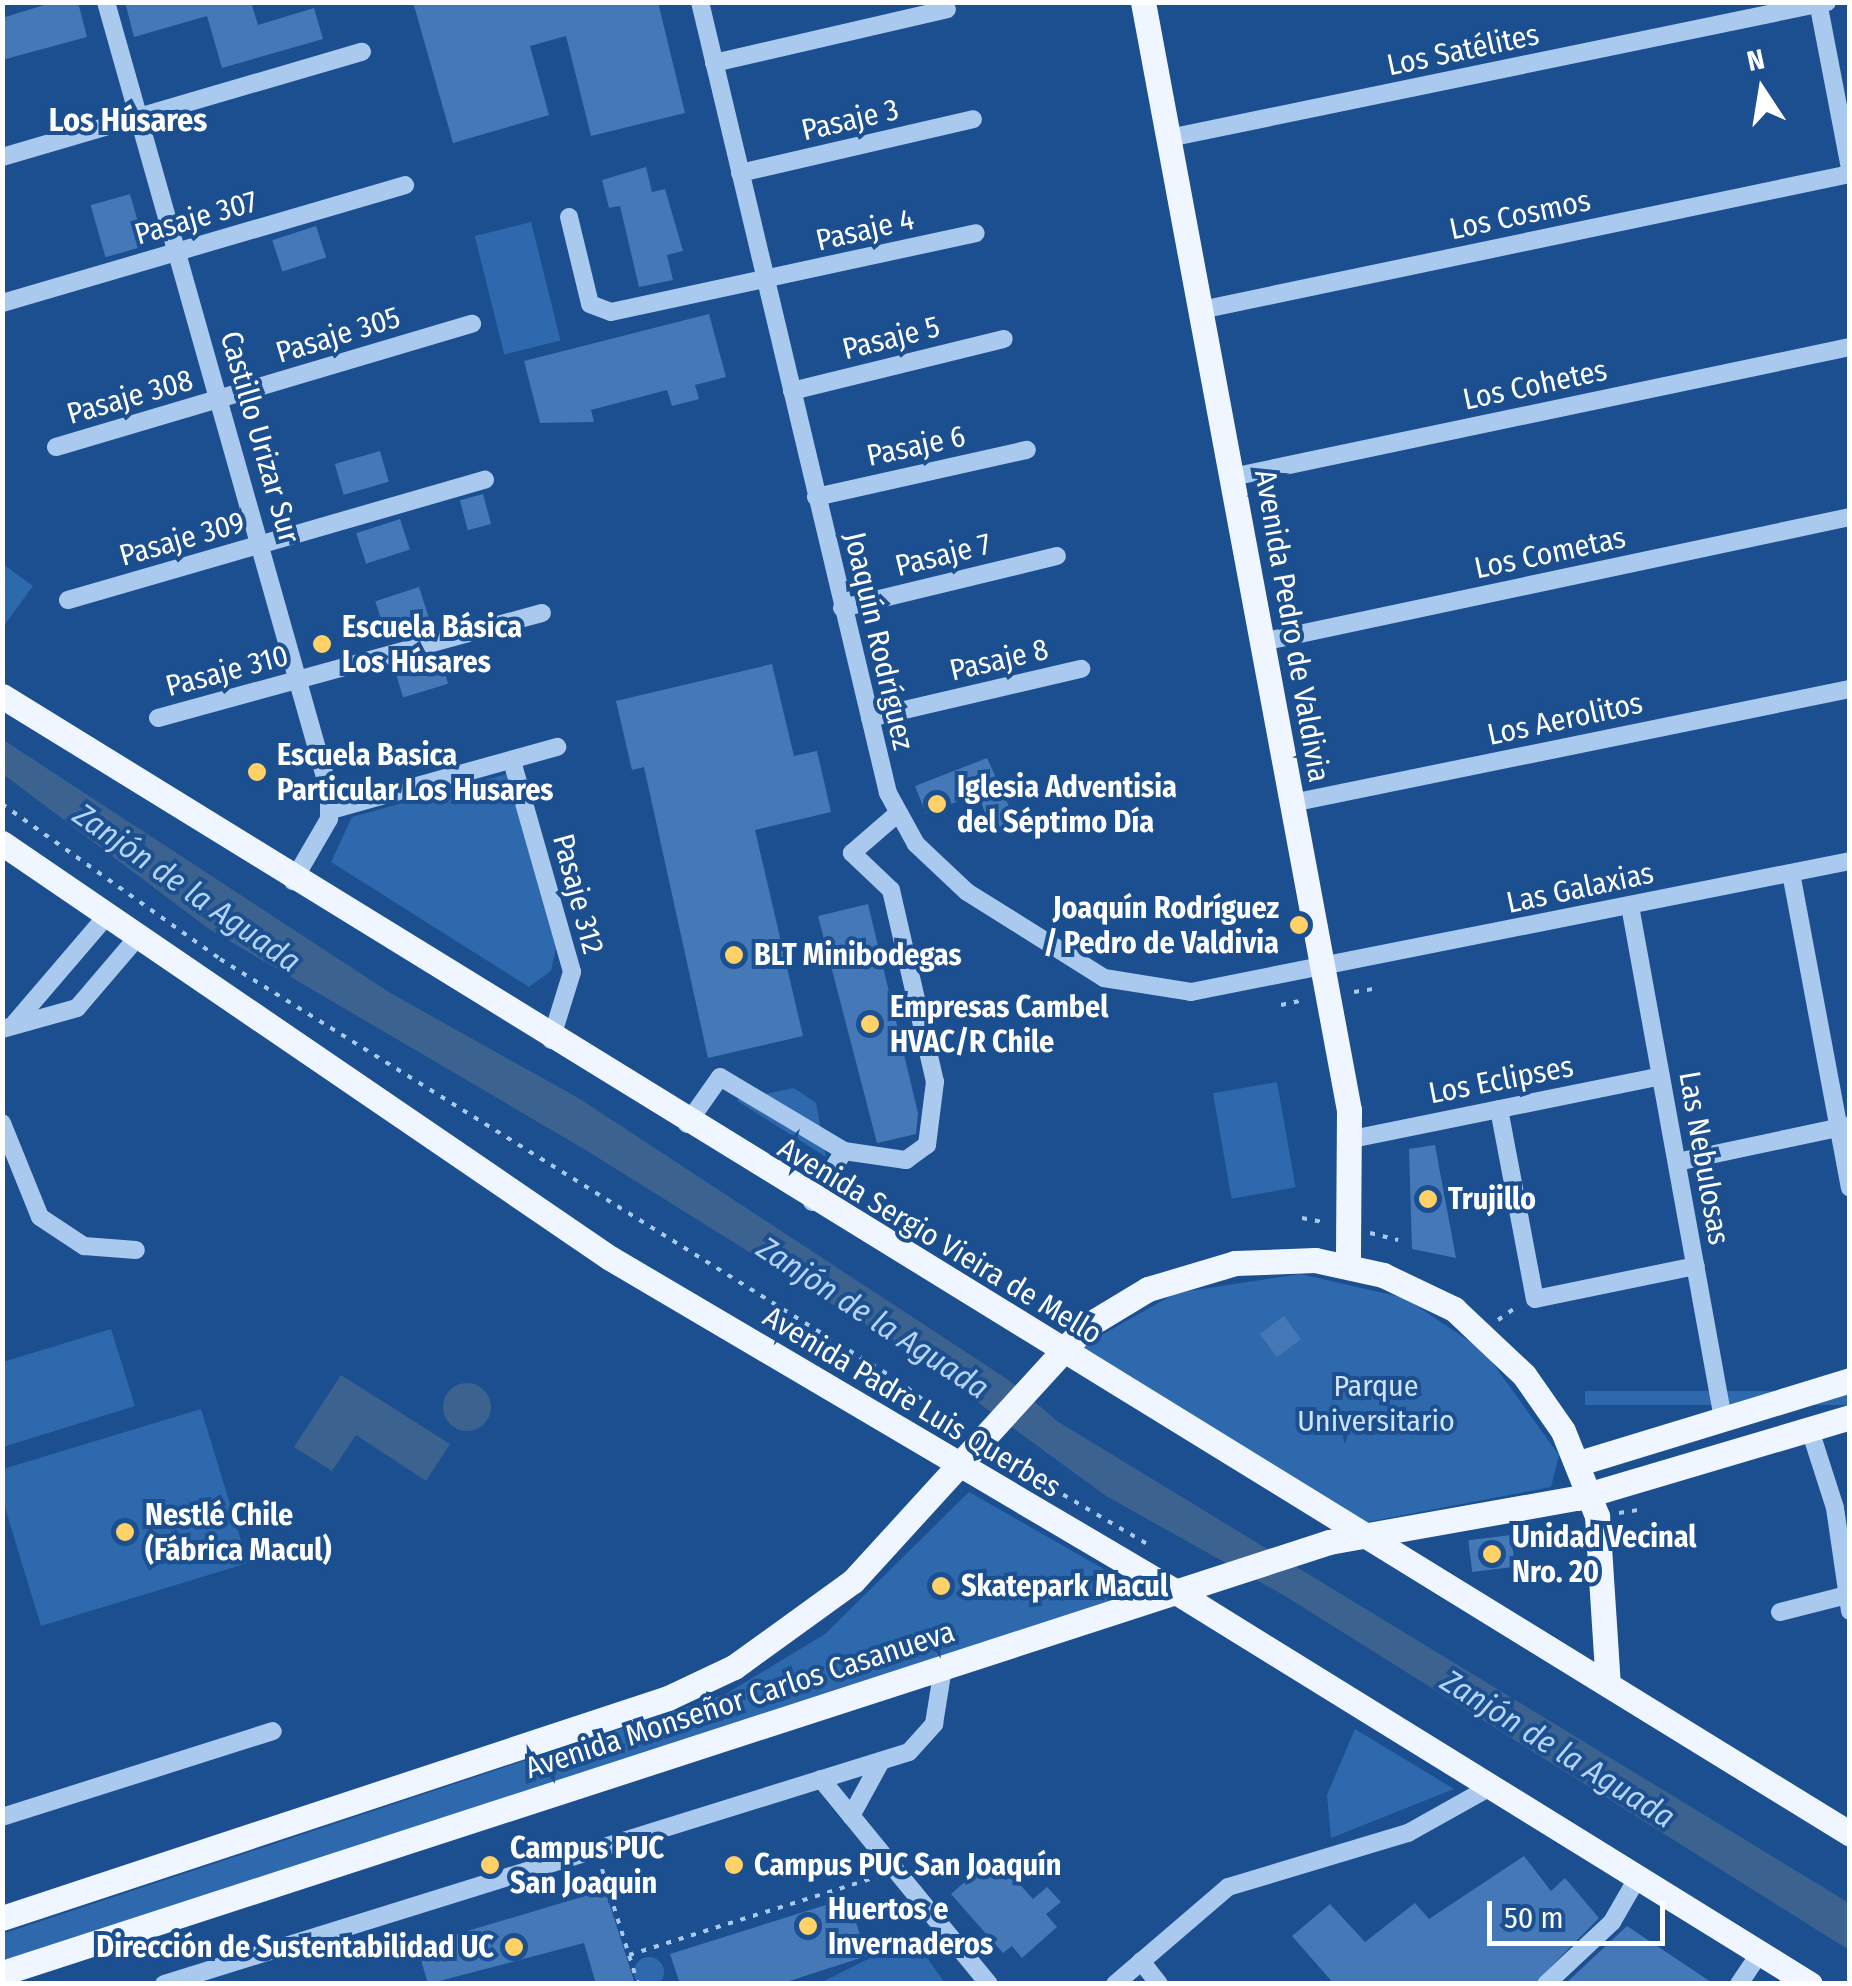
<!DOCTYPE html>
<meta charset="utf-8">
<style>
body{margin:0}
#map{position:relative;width:1852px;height:1986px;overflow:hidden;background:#1b4f8f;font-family:"Fira Sans Condensed",sans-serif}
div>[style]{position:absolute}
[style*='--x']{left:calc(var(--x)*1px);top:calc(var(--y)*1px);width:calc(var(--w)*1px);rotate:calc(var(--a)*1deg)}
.green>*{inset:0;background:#2e69ad;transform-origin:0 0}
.round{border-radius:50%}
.water>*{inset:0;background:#3c6290}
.building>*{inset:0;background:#4478b7;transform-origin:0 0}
.path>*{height:4px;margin-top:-2px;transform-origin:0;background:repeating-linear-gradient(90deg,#a9c9ee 0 5px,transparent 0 13px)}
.minor>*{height:18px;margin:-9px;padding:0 9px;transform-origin:9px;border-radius:9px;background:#a9c9ee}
.major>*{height:25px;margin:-12.5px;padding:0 12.5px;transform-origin:12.5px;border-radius:12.5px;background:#f0f6ff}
.dots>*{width:28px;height:28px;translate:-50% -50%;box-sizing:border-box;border:5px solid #1b4f8f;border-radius:50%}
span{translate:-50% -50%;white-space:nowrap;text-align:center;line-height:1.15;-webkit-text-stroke:8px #1b4f8f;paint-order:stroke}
.street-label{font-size:30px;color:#fff}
.poi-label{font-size:30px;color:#fff;font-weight:700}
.left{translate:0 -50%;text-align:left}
.right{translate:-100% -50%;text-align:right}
.park-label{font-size:30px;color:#cfe3fa}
.neighbourhood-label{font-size:32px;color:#fff;font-weight:700}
.water-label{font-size:32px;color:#b5d3f5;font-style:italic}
.frame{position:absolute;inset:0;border:5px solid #fff;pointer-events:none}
.north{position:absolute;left:1712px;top:40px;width:100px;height:100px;-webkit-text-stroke:8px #1b4f8f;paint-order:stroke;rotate:348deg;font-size:28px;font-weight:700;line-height:40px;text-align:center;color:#fff}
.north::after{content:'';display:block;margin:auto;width:35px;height:45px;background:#fff;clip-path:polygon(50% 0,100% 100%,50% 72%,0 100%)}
.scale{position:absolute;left:1487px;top:1901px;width:178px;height:45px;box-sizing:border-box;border:5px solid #fff;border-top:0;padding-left:12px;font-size:30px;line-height:35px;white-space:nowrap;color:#fff;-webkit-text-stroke:8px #1b4f8f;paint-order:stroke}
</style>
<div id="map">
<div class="green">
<div style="left:531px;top:222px;width:122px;height:58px;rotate:76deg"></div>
<div style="clip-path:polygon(3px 564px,33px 586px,3px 627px)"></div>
<div style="clip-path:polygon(507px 774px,556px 948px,551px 971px,529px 987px,331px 862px,352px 817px)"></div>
<div style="left:1277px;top:1082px;width:107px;height:65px;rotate:80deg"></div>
<div style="clip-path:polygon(794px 1088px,816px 1103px,826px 1157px,736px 1100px)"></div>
<div style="clip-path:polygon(1300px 1274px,1405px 1298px,1484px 1351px,1559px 1455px,1551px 1487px,1367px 1522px,1075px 1350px,1176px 1293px)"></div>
<div style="clip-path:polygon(111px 1329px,135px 1406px,3px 1447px,3px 1362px)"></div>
<div style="left:1849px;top:1391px;width:14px;height:264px;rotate:90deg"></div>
<div style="clip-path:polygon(201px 1409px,248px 1563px,41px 1626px,3px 1501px,3px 1469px)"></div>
<div style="clip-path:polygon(969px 1492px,1130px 1584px,1125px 1599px,3px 1963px,2px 1934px,726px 1694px,825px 1634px)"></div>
<div style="clip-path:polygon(1355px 1729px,1454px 1789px,1331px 1838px,1327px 1795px)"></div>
<div style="clip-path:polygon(912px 1937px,945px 1983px,820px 1983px)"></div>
<div class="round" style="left:634px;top:1957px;width:30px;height:30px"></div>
</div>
<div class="water">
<div style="clip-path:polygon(2px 739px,392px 994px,580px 1099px,1010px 1381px,1057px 1421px,1849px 1903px,1849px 1950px,1285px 1596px,1106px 1496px,906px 1350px,584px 1149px,209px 929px,3px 774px)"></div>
<div style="clip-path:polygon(341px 1375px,450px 1444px,426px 1481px,356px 1435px,332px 1471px,294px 1447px)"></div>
<div class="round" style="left:443px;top:1383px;width:48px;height:48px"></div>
</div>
<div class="building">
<div style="clip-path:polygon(54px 2px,78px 2px,87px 37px,2px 60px,2px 18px)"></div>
<div style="clip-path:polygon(125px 2px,251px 2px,258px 25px,314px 8px,323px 39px,222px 68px,207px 16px,134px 37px)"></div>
<div style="clip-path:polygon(413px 2px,658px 2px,685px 113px,591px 136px,566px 36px,530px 46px,549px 115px,453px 143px)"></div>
<div style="clip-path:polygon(646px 167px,652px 192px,665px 189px,683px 251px,667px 255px,673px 280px,639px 287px,620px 206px,609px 208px,602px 180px)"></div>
<div style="left:130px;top:194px;width:54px;height:41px;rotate:74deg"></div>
<div style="left:316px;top:226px;width:33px;height:46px;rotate:72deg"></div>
<div style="clip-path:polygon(709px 314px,726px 377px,695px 385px,699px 399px,672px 406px,667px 390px,591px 410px,594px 422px,540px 423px,524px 361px)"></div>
<div style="left:380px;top:451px;width:32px;height:47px;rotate:74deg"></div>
<div style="left:483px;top:494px;width:31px;height:24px;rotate:75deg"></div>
<div style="left:400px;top:519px;width:32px;height:46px;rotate:72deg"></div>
<div style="left:419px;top:587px;width:33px;height:46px;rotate:72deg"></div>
<div style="left:439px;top:654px;width:31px;height:47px;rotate:73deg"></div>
<div style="clip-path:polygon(772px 664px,794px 756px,817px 751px,831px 812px,755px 830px,803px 1036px,708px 1058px,644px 767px,632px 770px,616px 701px)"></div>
<div style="clip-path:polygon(987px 758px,1018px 826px,993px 836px,978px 793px,926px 814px,915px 786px)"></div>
<div style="clip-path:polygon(868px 904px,918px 1113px,916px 1134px,877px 1143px,818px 916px)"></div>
<div style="clip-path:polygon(1435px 1145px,1456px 1258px,1412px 1249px,1409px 1149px)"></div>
<div style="left:1284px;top:1316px;width:29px;height:30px;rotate:54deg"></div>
<div style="left:1511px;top:1535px;width:32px;height:43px;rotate:83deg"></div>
<div style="clip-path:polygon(994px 1856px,1033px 1899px,1047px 1887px,1061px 1902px,1046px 1914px,1057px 1927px,1022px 1958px,1012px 1946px,1003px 1953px,951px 1894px)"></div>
<div style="clip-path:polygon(1524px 1856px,1551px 1891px,1565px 1878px,1599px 1918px,1534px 1984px,1334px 1984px,1292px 1936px,1330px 1904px,1365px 1942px,1415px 1903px,1429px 1919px)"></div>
<div style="clip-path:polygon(605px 1890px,635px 1984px,596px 1984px,584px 1943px,428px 1984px,417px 1946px)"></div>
<div style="clip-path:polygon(848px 1898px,867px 1956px,780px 1984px,680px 1984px,670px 1954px)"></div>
<div style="clip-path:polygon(1627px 1926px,1714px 1984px,1565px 1984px)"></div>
</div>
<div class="path">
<div style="--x:2;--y:804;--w:267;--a:35.4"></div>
<div style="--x:220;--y:959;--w:797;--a:31.88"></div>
<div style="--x:897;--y:1380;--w:81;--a:37.4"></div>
<div style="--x:1354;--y:992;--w:20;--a:-9"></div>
<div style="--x:1281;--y:1005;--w:25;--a:-12"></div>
<div style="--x:1302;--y:1218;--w:20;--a:11"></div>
<div style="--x:1370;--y:1233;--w:29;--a:14"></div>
<div style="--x:1498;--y:1320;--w:24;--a:-35"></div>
<div style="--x:1052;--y:1488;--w:110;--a:30.5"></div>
<div style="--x:1619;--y:1513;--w:20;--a:-9"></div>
<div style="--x:602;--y:1869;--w:121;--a:72.6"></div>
<div style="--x:629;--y:1955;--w:260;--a:-17.5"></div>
</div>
<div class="minor">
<div style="--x:106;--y:2;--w:820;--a:74.22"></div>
<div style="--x:329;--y:791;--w:28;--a:90"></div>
<div style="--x:329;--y:819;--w:72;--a:120.1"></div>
<div style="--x:700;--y:2;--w:813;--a:76.63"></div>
<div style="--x:888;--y:793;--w:58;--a:61.2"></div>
<div style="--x:916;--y:844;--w:70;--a:43.3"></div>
<div style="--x:967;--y:892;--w:162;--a:32.1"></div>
<div style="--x:1104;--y:978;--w:88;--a:9.1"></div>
<div style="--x:1191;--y:992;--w:672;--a:-11.24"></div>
<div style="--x:1818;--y:2;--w:169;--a:79.1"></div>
<div style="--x:714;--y:63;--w:239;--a:-13"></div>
<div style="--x:1169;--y:138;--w:672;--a:-11.68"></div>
<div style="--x:2;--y:157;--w:375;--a:-16.3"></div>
<div style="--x:740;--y:173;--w:239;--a:-13"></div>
<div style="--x:569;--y:217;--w:89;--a:76.4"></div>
<div style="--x:590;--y:304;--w:22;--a:21"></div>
<div style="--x:611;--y:312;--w:373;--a:-12.2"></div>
<div style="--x:2;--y:303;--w:420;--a:-16.3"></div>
<div style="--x:1201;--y:310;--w:663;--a:-11.84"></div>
<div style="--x:792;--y:391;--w:218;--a:-13.8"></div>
<div style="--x:56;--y:447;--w:434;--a:-16.5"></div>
<div style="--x:1232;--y:477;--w:632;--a:-11.88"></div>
<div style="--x:816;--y:497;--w:216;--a:-12.6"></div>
<div style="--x:68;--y:600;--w:434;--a:-16.1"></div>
<div style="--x:842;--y:608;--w:221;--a:-13.6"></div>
<div style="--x:1262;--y:642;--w:601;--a:-12"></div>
<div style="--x:158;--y:718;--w:398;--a:-15.3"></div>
<div style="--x:870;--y:718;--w:217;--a:-13.1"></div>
<div style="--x:512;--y:761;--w:219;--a:74.1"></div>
<div style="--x:572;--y:972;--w:71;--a:107.2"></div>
<div style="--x:1292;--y:803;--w:570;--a:-11.55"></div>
<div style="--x:331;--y:810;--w:235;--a:-15.6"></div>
<div style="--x:1791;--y:873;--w:320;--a:79.4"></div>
<div style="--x:1630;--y:906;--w:521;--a:79.72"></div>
<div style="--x:14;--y:1024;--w:138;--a:-49.4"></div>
<div style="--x:2;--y:1029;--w:78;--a:-15.6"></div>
<div style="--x:77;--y:1008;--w:89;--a:-49.5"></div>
<div style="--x:1499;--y:1109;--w:193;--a:79.3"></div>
<div style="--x:1535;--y:1299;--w:164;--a:-11.6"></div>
<div style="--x:2;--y:1123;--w:101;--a:68"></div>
<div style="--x:40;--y:1217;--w:53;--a:33.4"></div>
<div style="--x:84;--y:1246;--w:52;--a:4.4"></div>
<div style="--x:687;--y:1124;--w:57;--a:-54.9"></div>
<div style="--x:720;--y:1077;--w:144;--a:30.8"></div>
<div style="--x:844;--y:1151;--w:63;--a:8.3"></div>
<div style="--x:906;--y:1160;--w:26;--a:-36"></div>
<div style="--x:927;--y:1145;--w:64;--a:-82.8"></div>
<div style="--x:935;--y:1082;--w:197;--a:-102.9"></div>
<div style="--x:891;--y:890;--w:54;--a:-136.5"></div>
<div style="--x:852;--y:853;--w:60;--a:-40.9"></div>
<div style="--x:1352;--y:1139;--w:315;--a:-11.5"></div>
<div style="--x:1677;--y:1162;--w:174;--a:-12"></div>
<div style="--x:812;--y:1202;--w:60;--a:-57.9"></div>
<div style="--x:1810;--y:1430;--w:82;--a:72.2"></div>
<div style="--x:1835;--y:1508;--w:104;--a:81.7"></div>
<div style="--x:1780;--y:1612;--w:69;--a:-14.2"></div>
<div style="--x:821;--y:1779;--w:265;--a:50.7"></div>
<div style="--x:851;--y:1816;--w:60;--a:-61.3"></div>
<div style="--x:2;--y:1817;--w:284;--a:-17.6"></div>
<div style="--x:1141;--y:1961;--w:29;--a:52"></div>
<div style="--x:164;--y:1984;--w:780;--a:-17.3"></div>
<div style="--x:909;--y:1752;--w:38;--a:-48"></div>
<div style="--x:934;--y:1724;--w:57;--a:-80.9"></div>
<div style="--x:1115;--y:1984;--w:149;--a:-40.6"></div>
<div style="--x:1228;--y:1887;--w:188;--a:-16.7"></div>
<div style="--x:1408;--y:1833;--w:96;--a:-29.2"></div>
<div style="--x:1546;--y:1984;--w:91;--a:-43.2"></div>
<div style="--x:1612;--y:1922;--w:54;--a:-60.1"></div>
<div style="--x:1739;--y:1984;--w:37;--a:-56"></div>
</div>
<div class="major">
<div style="--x:1143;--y:2;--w:1127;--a:79.47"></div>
<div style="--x:1349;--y:1110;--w:154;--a:90.4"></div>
<div style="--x:2;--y:696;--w:2170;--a:31.62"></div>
<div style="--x:2;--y:843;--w:736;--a:34.32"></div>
<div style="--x:610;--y:1258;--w:654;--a:30.53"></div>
<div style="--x:1173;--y:1590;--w:749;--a:31.74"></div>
<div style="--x:1579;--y:1463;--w:283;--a:-17"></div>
<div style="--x:2;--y:1918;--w:701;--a:-18.28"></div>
<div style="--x:668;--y:1698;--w:73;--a:-25.2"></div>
<div style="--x:734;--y:1667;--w:147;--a:-35.9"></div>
<div style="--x:853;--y:1581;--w:344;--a:-47.6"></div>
<div style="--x:1085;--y:1327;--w:74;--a:-31.1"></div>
<div style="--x:1148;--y:1289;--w:91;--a:-16.6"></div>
<div style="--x:1235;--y:1263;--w:80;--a:-2.1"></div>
<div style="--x:1315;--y:1260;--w:70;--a:12.4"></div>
<div style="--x:1383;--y:1275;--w:79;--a:25.6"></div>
<div style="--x:1454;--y:1309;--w:96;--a:43.3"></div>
<div style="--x:1524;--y:1375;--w:68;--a:55.1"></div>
<div style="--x:1563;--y:1431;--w:92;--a:68.2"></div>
<div style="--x:1597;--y:1516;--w:169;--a:86.3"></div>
<div style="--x:2;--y:1973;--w:1395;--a:-17.99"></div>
<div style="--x:1329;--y:1542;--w:252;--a:-10.1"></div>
<div style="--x:1577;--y:1498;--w:285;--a:-16.5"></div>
</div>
<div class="dots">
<div style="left:322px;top:644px;background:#ffd166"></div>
<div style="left:257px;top:772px;background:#ffd166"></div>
<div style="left:937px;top:804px;background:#ffd166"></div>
<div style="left:1299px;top:925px;background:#ffd166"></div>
<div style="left:734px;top:955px;background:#ffd166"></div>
<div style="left:870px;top:1024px;background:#ffd166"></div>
<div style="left:1428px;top:1199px;background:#ffd166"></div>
<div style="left:125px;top:1532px;background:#ffd166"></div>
<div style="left:1492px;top:1554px;background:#ffd166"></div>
<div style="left:941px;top:1586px;background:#ffd166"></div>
<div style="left:490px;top:1865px;background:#ffd166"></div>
<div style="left:734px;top:1865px;background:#ffd166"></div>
<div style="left:808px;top:1926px;background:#ffd166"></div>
<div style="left:514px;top:1947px;background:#ffd166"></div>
</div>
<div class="street-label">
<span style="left:1463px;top:50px;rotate:-12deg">Los Satélites</span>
<span style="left:850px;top:120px;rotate:-13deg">Pasaje 3</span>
<span style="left:1520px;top:215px;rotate:-12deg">Los Cosmos</span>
<span style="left:196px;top:218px;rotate:-16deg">Pasaje 307</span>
<span style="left:865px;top:230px;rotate:-13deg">Pasaje 4</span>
<span style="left:338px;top:335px;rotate:-17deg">Pasaje 305</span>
<span style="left:891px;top:338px;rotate:-14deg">Pasaje 5</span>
<span style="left:1535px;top:385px;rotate:-12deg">Los Cohetes</span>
<span style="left:130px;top:397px;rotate:-16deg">Pasaje 308</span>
<span style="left:260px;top:437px;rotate:74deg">Castillo Urizar Sur</span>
<span style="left:916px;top:446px;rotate:-12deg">Pasaje 6</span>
<span style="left:182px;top:539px;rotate:-16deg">Pasaje 309</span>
<span style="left:1550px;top:553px;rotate:-12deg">Los Cometas</span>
<span style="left:943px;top:555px;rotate:-14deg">Pasaje 7</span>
<span style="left:1292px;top:626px;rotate:80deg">Avenida Pedro de Valdivia</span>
<span style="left:879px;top:641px;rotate:77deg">Joaquín Rodríguez</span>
<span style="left:999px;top:660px;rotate:-13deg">Pasaje 8</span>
<span style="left:227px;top:671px;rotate:-15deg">Pasaje 310</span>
<span style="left:1565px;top:719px;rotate:-12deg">Los Aerolitos</span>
<span style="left:1580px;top:888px;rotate:-12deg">Las Galaxias</span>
<span style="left:578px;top:894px;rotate:75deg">Pasaje 312</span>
<span style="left:1501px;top:1080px;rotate:-11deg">Los Eclipses</span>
<span style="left:1704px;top:1158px;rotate:80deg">Las Nebulosas</span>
<span style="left:940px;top:1241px;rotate:31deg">Avenida Sergio Vieira de Mello</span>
<span style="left:912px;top:1402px;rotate:31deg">Avenida Padre Luis Querbes</span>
<span style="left:740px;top:1700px;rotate:-18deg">Avenida Monseñor Carlos Casanueva</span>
</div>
<div class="poi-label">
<span class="left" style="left:342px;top:644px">Escuela Básica<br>Los Húsares</span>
<span class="left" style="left:277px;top:772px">Escuela Basica<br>Particular Los Husares</span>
<span class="left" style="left:957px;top:804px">Iglesia Adventisia<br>del Séptimo Día</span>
<span class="right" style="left:1279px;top:925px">Joaquín Rodríguez<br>/ Pedro de Valdivia</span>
<span class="left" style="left:754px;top:955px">BLT Minibodegas</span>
<span class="left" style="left:890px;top:1024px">Empresas Cambel<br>HVAC/R Chile</span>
<span class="left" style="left:1448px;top:1199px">Trujillo</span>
<span class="left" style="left:145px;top:1532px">Nestlé Chile<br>(Fábrica Macul)</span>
<span class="left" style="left:1512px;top:1554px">Unidad Vecinal<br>Nro. 20</span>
<span class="left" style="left:961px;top:1586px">Skatepark Macul</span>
<span class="left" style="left:510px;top:1865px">Campus PUC<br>San Joaquin</span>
<span class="left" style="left:754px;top:1865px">Campus PUC San Joaquín</span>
<span class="left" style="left:828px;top:1926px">Huertos e<br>Invernaderos</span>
<span class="right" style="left:494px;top:1947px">Dirección de Sustentabilidad UC</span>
</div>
<div class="park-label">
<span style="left:1376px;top:1403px">Parque<br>Universitario</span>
</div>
<div class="neighbourhood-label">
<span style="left:128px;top:120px">Los Húsares</span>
</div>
<div class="water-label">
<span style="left:187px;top:888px;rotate:35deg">Zanjón de la Aguada</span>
<span style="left:873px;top:1318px;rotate:33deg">Zanjón de la Aguada</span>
<span style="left:1558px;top:1749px;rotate:32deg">Zanjón de la Aguada</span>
</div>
<div class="frame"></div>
<div class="north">N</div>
<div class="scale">50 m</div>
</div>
